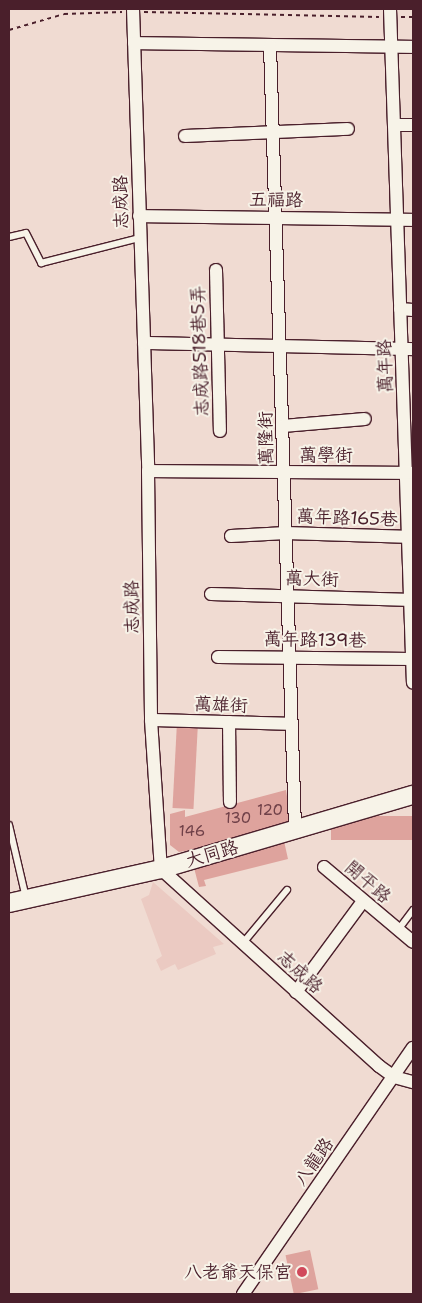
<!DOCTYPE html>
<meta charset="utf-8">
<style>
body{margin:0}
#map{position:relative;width:422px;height:1303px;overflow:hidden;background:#f0dbd2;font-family:"Shantell Sans","LXGW WenKai TC",sans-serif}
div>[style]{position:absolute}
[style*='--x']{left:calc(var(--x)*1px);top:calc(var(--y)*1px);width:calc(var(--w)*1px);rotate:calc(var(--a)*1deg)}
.built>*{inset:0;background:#ebcac2}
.building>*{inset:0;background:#dea39d;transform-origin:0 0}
.path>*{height:2px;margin-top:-1px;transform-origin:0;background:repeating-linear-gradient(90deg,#4a1f2b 0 4px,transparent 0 8px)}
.roads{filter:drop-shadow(1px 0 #4a1f2b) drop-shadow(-1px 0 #4a1f2b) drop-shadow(0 1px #4a1f2b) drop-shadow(0 -1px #4a1f2b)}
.lane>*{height:6px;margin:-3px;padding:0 3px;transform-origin:3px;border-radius:3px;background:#f7f3e8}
.street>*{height:12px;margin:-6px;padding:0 6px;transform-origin:6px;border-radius:6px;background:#f7f3e8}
.secondary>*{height:18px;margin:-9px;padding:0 9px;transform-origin:9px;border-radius:9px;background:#f7f3e8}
.dots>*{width:14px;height:14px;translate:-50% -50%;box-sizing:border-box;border:2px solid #f7f3e8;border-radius:50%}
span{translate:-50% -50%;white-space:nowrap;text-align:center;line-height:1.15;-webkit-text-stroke:4px #f7f3e8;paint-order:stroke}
.number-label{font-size:15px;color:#6f4048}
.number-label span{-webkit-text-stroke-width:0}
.street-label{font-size:18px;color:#4a1f2b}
.poi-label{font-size:18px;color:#4a1f2b}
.right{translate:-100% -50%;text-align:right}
.frame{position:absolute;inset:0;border:10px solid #4a1f2b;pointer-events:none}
</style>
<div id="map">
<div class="built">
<div style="clip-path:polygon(153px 882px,224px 944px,213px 947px,216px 954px,178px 970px,175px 964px,161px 971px,156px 960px,162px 956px,141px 899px,149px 895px)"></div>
</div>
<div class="building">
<div style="left:177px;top:722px;width:21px;height:86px;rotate:3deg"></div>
<div style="clip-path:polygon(286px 790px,291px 822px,191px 850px,179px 852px,170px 845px,170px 814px,185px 810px,185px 817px)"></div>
<div style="left:413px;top:816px;width:24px;height:82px;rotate:90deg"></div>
<div style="clip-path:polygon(284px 841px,288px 859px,204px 880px,206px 886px,199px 887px,193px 864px)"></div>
<div style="left:310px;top:1250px;width:40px;height:25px;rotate:78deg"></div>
</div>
<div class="path">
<div style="--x:144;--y:12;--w:235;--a:1.2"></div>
<div style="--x:401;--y:17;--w:12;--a:0"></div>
<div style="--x:9;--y:30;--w:57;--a:-16.2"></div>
<div style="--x:64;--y:14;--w:58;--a:-2"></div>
</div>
<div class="roads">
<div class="lane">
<div style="--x:9;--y:237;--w:17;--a:-13"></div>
<div style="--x:26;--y:233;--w:34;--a:63"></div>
<div style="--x:41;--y:263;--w:101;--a:-14.3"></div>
<div style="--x:9;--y:825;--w:75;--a:76.9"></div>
<div style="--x:398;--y:930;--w:25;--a:-53"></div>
<div style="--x:243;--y:943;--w:69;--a:-50.3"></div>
</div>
<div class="street">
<div style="--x:133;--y:9;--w:462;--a:88.1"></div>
<div style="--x:148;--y:471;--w:249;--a:89.3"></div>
<div style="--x:151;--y:720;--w:149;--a:86.2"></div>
<div style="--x:161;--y:869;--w:294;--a:42.1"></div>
<div style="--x:379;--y:1066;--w:19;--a:36"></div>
<div style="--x:394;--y:1077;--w:20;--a:15"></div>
<div style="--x:390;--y:9;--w:674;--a:88.05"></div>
<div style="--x:134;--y:43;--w:279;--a:0.8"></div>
<div style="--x:270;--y:46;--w:784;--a:88.17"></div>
<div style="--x:394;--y:125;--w:19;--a:0"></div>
<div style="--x:185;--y:136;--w:163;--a:-2.5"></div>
<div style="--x:139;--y:216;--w:274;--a:0.8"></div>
<div style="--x:216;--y:270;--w:161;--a:88.6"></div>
<div style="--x:400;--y:309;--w:13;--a:4"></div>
<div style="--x:144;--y:343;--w:269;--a:1.3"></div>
<div style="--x:283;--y:426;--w:82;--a:-4.9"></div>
<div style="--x:148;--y:471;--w:265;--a:0.4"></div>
<div style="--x:231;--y:536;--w:55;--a:-3.1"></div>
<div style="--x:286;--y:533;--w:127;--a:1.8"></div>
<div style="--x:211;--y:594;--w:202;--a:1.7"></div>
<div style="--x:218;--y:657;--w:194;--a:0.6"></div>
<div style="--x:151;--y:720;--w:139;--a:1.6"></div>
<div style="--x:229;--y:722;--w:80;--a:89.3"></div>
<div style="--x:324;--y:867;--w:116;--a:40.1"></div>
<div style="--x:296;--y:992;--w:113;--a:-53.6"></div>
<div style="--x:243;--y:1294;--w:299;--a:-55.4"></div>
</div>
<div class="secondary">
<div style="--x:9;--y:903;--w:156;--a:-12.6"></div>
<div style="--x:161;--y:869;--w:263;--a:-16.4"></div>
</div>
</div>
<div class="dots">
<div style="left:302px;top:1272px;background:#d1495b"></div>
</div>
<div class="number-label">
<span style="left:270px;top:811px">120</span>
<span style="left:238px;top:819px">130</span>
<span style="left:192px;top:832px">146</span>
</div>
<div class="street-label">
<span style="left:276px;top:200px;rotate:1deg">五福路</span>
<span style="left:121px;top:202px;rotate:-91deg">志成路</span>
<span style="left:200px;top:351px;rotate:-92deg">志成路518巷5弄</span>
<span style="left:385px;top:366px;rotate:-92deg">萬年路</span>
<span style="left:266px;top:438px;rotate:-91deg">萬隆街</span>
<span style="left:326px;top:455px">萬學街</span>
<span style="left:347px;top:518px;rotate:2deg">萬年路165巷</span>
<span style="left:312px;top:579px;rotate:2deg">萬大街</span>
<span style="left:132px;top:607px;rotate:-91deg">志成路</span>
<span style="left:315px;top:640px;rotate:1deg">萬年路139巷</span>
<span style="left:221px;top:705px;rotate:2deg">萬雄街</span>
<span style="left:212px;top:854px;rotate:-16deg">大同路</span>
<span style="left:368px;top:882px;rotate:41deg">開平路</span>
<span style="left:300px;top:972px;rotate:42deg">志成路</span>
<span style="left:314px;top:1162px;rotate:-55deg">八龍路</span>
</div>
<div class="poi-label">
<span class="right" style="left:292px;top:1272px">八老爺天保宮</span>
</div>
<div class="frame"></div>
</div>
